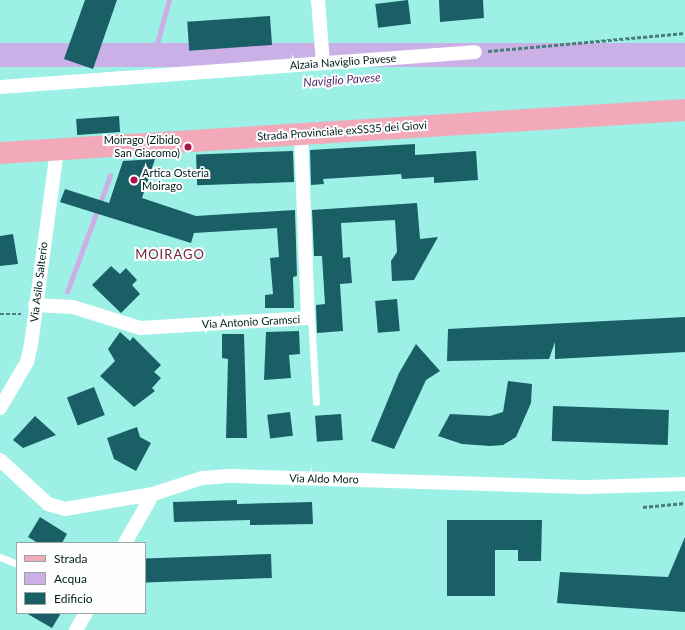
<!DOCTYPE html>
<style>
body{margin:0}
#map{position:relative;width:685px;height:630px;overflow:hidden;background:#9cf0e6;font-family:Lato,sans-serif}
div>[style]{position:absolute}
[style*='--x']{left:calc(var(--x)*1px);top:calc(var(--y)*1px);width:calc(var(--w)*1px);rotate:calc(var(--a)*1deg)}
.water>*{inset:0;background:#cbb0e8;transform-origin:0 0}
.stream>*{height:4.5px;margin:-2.25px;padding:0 2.25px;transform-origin:2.25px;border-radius:2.25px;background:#cbb0e8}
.building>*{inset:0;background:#1a5e66;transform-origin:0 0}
.path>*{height:2.5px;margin-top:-1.25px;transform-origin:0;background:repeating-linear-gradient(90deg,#477e78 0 4px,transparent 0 6px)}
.lane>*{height:7px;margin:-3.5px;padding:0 3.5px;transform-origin:3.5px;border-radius:3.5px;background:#fff}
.street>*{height:14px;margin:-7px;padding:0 7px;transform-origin:7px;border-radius:7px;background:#fff}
.primary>*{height:22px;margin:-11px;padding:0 11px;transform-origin:11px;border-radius:11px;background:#f2aabb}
.dots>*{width:11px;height:11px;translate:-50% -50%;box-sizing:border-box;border:2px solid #fefefe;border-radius:50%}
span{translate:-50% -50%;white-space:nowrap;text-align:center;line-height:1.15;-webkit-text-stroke:4px #fefefe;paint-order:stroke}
.street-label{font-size:11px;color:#001f1c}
.poi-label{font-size:11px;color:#001f1c}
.right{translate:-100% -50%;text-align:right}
.left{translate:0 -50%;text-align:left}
.water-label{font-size:12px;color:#522e70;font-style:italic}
.quarter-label{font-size:13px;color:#6e293b;letter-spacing:1px}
.legend{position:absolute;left:16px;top:542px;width:130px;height:72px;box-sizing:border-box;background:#fefefe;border:1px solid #98a5a4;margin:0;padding:5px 7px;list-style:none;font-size:12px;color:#001f1c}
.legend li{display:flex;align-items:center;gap:8px;height:20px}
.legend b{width:20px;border:1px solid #98a5a4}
</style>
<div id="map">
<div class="water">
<div style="left:685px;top:43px;width:24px;height:687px;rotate:90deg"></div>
</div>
<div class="stream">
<div style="--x:153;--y:58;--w:60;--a:-74.6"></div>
<div style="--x:67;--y:292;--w:124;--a:-69.7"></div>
</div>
<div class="building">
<div style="clip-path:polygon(85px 0,117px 0,93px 69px,64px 59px)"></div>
<div style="left:408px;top:0;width:24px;height:33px;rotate:83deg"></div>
<div style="clip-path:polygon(439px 0,483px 0,484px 18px,440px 22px)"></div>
<div style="left:270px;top:16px;width:29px;height:83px;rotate:86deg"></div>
<div style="left:119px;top:116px;width:16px;height:43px;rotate:86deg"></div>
<div style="clip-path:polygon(415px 144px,415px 155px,476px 151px,478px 180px,434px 183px,434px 177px,402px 179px,401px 174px,323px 179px,324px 184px,311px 185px,310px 150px)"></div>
<div style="left:293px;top:151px;width:31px;height:97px;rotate:88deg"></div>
<div style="clip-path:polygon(155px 159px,142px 198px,196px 216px,295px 210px,297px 276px,293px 277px,294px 308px,265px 308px,265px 295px,273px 294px,270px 258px,279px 257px,277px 228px,194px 233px,191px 243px,60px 202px,65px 189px,109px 203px,123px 161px)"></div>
<div style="clip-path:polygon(417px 203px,420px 239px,438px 237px,414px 280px,392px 281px,391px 261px,397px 252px,395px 220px,341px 223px,343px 258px,350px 257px,352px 283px,340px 284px,343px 331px,317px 333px,316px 305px,325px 304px,322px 256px,314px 256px,312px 210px)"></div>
<div style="clip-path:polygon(13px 234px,18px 264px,0 266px,0 236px)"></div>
<div style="clip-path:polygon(111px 266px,120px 274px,126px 268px,137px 280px,132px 285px,140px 294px,121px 313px,92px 285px)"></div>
<div style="left:397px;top:299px;width:32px;height:22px;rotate:85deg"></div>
<div style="clip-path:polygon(685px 317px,685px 352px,555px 359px,555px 342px,549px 359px,447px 361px,448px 329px)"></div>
<div style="clip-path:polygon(299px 331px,300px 354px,289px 355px,291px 378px,264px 380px,266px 332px)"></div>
<div style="clip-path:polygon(120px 332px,130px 341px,133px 337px,161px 365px,154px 372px,161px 378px,152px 388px,155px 391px,134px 407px,100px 376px,115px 361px,108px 349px)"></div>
<div style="clip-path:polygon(222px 334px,244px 334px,247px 438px,226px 438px,228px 359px,222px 358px)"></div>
<div style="clip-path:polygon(416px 344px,440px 371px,426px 380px,394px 449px,371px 441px,399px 373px)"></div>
<div style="clip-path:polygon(508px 381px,532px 384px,531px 403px,516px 437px,503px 445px,490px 446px,462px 444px,438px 436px,450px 414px,490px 416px,503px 412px)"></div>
<div style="left:94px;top:387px;width:30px;height:29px;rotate:69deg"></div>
<div style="left:553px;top:406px;width:116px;height:35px;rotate:2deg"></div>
<div style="left:290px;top:412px;width:24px;height:23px;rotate:83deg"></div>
<div style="left:341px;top:414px;width:26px;height:26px;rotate:86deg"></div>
<div style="clip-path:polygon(35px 416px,56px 435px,23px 448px,13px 440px)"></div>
<div style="clip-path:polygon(137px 427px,140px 437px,151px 443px,136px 471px,114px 459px,107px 438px)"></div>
<div style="clip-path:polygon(237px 500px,237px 504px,312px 502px,313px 524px,250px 525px,250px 520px,174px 522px,173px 502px)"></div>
<div style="clip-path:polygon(40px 517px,67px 534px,62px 543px,38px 543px,28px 537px)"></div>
<div style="clip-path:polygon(447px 520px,542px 520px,541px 561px,518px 561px,518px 550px,495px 550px,495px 596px,447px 596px)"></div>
<div style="clip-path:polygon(685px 537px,685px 612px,557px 603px,560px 572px,668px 577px)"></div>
<div style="left:271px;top:554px;width:24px;height:126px;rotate:88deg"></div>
<div style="clip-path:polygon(26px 613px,61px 613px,52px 628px)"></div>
</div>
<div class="path">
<div style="--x:488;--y:51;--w:198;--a:-5.2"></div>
<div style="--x:0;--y:314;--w:21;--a:0"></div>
<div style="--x:643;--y:507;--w:42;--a:-5.4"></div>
</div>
<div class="lane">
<div style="--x:311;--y:316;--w:86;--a:86.7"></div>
<div style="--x:0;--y:557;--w:18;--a:22"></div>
</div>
<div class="street">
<div style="--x:318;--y:0;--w:63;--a:85.5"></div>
<div style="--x:0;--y:87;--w:476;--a:-4.2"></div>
<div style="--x:35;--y:305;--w:38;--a:3"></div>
<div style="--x:73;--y:307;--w:70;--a:17.4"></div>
<div style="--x:140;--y:328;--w:168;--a:-3.4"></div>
<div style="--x:308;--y:318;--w:184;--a:-92.2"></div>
<div style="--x:0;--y:408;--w:53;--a:-59.6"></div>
<div style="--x:27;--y:362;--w:17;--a:-77"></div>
<div style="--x:31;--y:345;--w:198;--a:-82.4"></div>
<div style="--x:0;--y:460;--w:65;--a:42.5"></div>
<div style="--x:48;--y:504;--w:18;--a:16"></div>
<div style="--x:65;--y:509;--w:89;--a:-9.7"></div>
<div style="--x:153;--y:494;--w:52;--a:-18.1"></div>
<div style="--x:202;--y:478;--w:31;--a:-4"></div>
<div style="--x:233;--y:476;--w:355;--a:1.8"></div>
<div style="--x:588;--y:487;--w:97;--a:-1.8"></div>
<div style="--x:125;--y:543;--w:56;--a:-60.3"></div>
<div style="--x:76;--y:630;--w:20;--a:-60"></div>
</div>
<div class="primary">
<div style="--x:0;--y:153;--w:686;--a:-3.59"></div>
</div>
<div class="dots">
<div style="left:188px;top:147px;background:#a8144b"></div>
<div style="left:134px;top:180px;background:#a8144b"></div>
</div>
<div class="street-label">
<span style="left:343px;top:62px;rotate:-4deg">Alzaia Naviglio Pavese</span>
<span style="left:342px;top:131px;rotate:-4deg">Strada Provinciale exSS35 dei Giovi</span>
<span style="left:39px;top:282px;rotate:-83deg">Via Asilo Salterio</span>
<span style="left:251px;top:322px;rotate:-3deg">Via Antonio Gramsci</span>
<span style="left:324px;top:479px;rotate:1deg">Via Aldo Moro</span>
</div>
<div class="poi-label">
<span class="right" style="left:180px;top:147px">Moirago (Zibido<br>San Giacomo)</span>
<span class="left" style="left:142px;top:180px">Artica Osteria<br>Moirago</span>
</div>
<div class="water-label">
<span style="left:342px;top:80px;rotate:-4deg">Naviglio Pavese</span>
</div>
<div class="quarter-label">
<span style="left:170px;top:254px">MOIRAGO</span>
</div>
<ul class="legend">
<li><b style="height:5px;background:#f2aabb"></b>Strada</li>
<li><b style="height:11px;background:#cbb0e8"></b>Acqua</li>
<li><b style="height:11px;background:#1a5e66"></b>Edificio</li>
</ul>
</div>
